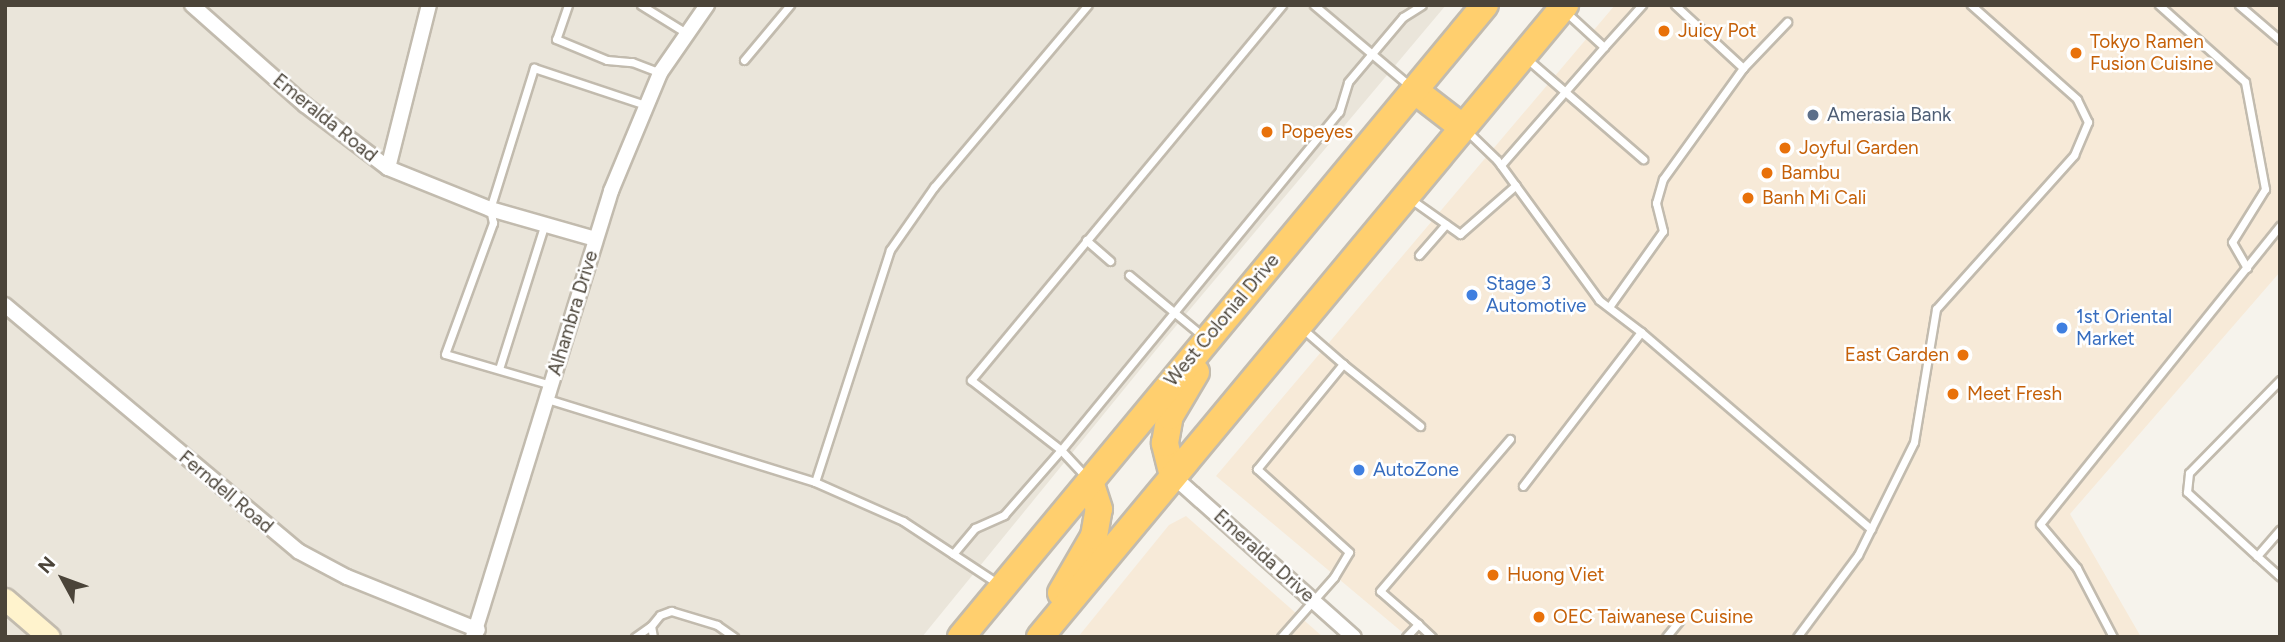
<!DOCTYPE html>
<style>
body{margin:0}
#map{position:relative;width:2285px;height:642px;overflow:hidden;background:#f6f3ec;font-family:Figtree,sans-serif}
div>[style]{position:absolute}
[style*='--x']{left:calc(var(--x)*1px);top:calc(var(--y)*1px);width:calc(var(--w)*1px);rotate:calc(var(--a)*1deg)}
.residential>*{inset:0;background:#eae5da}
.commercial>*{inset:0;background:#f7ead8}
.roads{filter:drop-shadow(2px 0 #c2bbae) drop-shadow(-2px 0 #c2bbae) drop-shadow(0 2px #c2bbae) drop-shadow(0 -2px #c2bbae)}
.lane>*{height:7px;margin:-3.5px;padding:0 3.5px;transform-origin:3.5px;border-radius:3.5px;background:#fff}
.street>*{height:14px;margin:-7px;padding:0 7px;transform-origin:7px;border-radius:7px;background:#fff}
.secondary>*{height:21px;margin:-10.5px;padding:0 10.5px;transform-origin:10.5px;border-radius:10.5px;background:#fff3cd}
.highway>*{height:26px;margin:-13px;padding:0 13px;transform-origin:13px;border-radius:13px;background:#ffcf6e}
.dots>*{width:19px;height:19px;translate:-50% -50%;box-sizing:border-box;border:4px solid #fff;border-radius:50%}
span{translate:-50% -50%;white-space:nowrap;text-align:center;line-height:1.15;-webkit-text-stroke:5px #fff;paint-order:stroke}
.food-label{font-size:19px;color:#c56008}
.left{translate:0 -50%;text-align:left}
.right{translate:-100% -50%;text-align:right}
.service-label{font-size:19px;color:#4e5e75}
.street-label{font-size:19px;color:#4b4439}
.shop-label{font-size:19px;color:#366cbe}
.frame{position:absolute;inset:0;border:7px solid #4b4439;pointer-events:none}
.north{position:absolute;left:28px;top:544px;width:70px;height:70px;-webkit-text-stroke:5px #fff;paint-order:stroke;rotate:311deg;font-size:19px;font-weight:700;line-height:28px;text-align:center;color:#4b4439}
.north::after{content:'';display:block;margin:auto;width:24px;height:32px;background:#4b4439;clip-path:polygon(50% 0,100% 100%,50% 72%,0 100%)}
</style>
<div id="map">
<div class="residential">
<div style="clip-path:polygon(5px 5px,1446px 5px,1165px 339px,922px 637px,5px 637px)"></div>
</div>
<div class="commercial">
<div style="clip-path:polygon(1615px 5px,2280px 5px,2280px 272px,2070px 514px,2141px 637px,1408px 637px,1216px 476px)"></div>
<div style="clip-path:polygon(1186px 516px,1323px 637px,1078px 637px,1169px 525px)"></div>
</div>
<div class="roads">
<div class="lane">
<div style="--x:568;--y:5;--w:36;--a:109"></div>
<div style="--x:556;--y:39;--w:55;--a:22.4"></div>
<div style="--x:607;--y:60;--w:25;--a:5"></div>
<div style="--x:632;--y:62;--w:30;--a:21"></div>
<div style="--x:641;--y:5;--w:55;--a:31.7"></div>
<div style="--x:1314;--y:5;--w:127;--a:40.2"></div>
<div style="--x:1675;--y:5;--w:93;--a:42.8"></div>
<div style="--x:2159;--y:5;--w:115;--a:41.8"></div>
<div style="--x:2245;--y:82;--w:109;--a:79.4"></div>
<div style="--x:2265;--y:189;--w:62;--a:121.9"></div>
<div style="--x:2232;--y:242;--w:30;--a:60"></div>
<div style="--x:2239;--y:5;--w:54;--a:40.5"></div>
<div style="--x:1604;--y:47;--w:57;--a:-47.9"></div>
<div style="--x:1526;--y:58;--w:155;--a:40.8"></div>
<div style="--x:744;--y:60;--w:72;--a:-50.1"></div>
<div style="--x:1468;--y:132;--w:40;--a:44"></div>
<div style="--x:1497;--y:160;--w:173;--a:53.9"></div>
<div style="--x:1599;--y:300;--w:53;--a:37.3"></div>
<div style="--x:1641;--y:332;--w:194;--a:127.5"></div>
<div style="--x:1501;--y:165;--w:157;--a:-48.9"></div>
<div style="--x:1604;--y:47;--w:52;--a:-137.4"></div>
<div style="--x:1412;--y:200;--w:59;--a:35.3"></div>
<div style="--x:1460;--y:234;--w:74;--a:-41.2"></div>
<div style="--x:1086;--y:240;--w:32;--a:41"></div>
<div style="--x:1419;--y:255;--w:41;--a:-48.9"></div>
<div style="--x:1129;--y:275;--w:97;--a:39.6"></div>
<div style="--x:1609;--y:307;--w:93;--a:-54.6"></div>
<div style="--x:1663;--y:231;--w:29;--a:-104"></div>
<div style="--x:1656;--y:203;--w:25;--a:-74"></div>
<div style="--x:1663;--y:179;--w:137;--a:-54.2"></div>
<div style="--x:1743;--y:68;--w:64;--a:-46.3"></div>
<div style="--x:1304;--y:330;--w:52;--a:41.1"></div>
<div style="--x:1641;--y:332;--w:303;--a:40.6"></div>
<div style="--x:499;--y:369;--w:150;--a:-72.5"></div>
<div style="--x:2280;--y:380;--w:130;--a:134.4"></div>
<div style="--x:2189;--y:473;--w:19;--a:96"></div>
<div style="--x:2187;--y:492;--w:95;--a:42.4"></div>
<div style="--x:2257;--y:556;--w:35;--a:-49"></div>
<div style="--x:551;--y:385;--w:110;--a:-163.7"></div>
<div style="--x:445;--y:354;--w:140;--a:-69.9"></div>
<div style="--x:493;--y:223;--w:14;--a:-102"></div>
<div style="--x:490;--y:209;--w:148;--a:-72.7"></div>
<div style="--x:534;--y:68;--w:117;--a:18.4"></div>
<div style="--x:547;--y:399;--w:281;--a:17.2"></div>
<div style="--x:815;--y:482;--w:244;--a:-72.1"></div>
<div style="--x:890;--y:250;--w:77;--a:-55.1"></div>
<div style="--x:934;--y:187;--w:238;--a:-49.8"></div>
<div style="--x:1088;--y:479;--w:40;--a:-133"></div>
<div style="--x:1061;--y:450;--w:114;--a:-142.1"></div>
<div style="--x:971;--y:380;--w:487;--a:-50.3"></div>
<div style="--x:815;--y:482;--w:96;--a:23.9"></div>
<div style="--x:903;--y:521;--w:113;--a:33.4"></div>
<div style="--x:953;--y:554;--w:34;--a:-50"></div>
<div style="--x:975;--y:528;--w:32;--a:-24"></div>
<div style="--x:1004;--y:515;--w:86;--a:-48.8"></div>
<div style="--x:1061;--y:450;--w:438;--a:-50.6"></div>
<div style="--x:1339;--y:112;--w:31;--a:-73"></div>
<div style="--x:1348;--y:82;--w:85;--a:-49.8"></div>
<div style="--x:1403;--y:17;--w:22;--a:-32"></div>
<div style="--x:2257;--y:556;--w:31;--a:42"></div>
<div style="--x:1418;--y:624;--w:19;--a:43"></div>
<div style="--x:635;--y:637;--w:19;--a:-35"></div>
<div style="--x:653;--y:637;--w:11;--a:-100"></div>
<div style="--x:651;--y:626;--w:14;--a:-51"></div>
<div style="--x:660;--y:615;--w:12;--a:-20"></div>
<div style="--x:671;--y:611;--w:48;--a:16.9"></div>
<div style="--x:717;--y:625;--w:21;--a:35"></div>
<div style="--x:1281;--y:637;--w:80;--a:-48.5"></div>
<div style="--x:1334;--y:577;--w:29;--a:-59"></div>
<div style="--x:1349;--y:552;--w:124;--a:-137.9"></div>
<div style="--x:1257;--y:469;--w:136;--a:-50.7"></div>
<div style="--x:1343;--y:364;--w:99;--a:38.8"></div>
<div style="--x:1406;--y:637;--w:18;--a:-47"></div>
<div style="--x:1418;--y:624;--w:50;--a:-139"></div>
<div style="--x:1380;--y:591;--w:200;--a:-49.5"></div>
<div style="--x:1666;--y:637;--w:21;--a:-51"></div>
<div style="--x:1797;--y:637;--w:102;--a:-53.4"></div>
<div style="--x:1858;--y:555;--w:126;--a:-63.6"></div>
<div style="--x:1914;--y:442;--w:135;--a:-80.6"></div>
<div style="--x:1936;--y:309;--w:207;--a:-48.1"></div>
<div style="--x:2074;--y:155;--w:36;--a:-67"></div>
<div style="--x:2088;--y:122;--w:25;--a:-116"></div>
<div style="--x:2077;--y:99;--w:142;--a:-138.4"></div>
<div style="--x:2113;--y:637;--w:78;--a:-117.6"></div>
<div style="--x:2077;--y:568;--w:57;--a:-130.1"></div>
<div style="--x:2040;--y:524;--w:383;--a:-51.2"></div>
</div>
<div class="street">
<div style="--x:192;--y:5;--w:151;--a:41.5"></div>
<div style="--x:305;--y:105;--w:104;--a:37.2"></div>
<div style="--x:388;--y:168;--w:110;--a:21.9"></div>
<div style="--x:490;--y:209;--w:109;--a:15.9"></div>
<div style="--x:388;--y:168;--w:168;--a:-75.9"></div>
<div style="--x:5;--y:305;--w:383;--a:40"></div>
<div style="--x:298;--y:551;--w:55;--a:28"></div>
<div style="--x:347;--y:577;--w:141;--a:22"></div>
<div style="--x:1173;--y:476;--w:242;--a:41.7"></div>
<div style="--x:473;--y:637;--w:467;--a:-72.8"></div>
<div style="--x:611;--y:191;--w:128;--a:-67.4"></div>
<div style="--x:660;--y:73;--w:83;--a:-55.3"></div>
</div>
<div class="secondary">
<div style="--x:5;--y:599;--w:58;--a:40.8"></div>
</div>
<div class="highway">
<div style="--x:1414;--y:90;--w:61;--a:37.6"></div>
<div style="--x:1173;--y:476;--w:34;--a:-104"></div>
<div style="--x:1165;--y:443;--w:27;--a:-80"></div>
<div style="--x:1170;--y:416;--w:51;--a:-59.4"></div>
<div style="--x:1061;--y:593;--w:66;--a:-59.9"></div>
<div style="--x:1094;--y:536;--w:27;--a:-80"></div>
<div style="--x:1099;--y:509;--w:29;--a:-108"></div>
<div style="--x:961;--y:637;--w:821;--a:-50.34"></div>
<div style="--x:1040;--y:637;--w:822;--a:-50.28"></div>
</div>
</div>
<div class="dots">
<div style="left:1664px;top:31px;background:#e8710a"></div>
<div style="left:2076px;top:53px;background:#e8710a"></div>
<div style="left:1813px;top:115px;background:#5c6f8a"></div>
<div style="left:1267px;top:132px;background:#e8710a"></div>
<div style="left:1785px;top:148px;background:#e8710a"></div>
<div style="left:1767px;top:173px;background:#e8710a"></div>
<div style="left:1748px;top:198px;background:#e8710a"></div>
<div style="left:1472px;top:295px;background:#3f7fe0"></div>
<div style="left:2062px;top:328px;background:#3f7fe0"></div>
<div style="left:1963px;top:355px;background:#e8710a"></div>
<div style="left:1953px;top:394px;background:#e8710a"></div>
<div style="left:1359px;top:470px;background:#3f7fe0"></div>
<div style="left:1493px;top:575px;background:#e8710a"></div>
<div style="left:1539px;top:617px;background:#e8710a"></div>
</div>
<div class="food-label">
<span class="left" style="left:1678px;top:31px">Juicy Pot</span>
<span class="left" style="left:2090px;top:53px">Tokyo Ramen<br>Fusion Cuisine</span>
<span class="left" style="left:1281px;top:132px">Popeyes</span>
<span class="left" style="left:1799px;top:148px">Joyful Garden</span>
<span class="left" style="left:1781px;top:173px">Bambu</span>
<span class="left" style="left:1762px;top:198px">Banh Mi Cali</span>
<span class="right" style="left:1949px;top:355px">East Garden</span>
<span class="left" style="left:1967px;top:394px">Meet Fresh</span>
<span class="left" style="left:1507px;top:575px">Huong Viet</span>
<span class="left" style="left:1553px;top:617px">OEC Taiwanese Cuisine</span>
</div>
<div class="service-label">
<span class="left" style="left:1827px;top:115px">Amerasia Bank</span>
</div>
<div class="street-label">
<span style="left:325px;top:118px;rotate:39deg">Emeralda Road</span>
<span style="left:573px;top:313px;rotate:-73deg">Alhambra Drive</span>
<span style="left:1222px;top:320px;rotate:-50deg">West Colonial Drive</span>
<span style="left:226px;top:492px;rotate:40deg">Ferndell Road</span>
<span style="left:1264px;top:556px;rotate:42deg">Emeralda Drive</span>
</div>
<div class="shop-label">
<span class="left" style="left:1486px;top:295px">Stage 3<br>Automotive</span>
<span class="left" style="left:2076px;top:328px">1st Oriental<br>Market</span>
<span class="left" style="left:1373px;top:470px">AutoZone</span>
</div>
<div class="frame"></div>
<div class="north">N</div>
</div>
